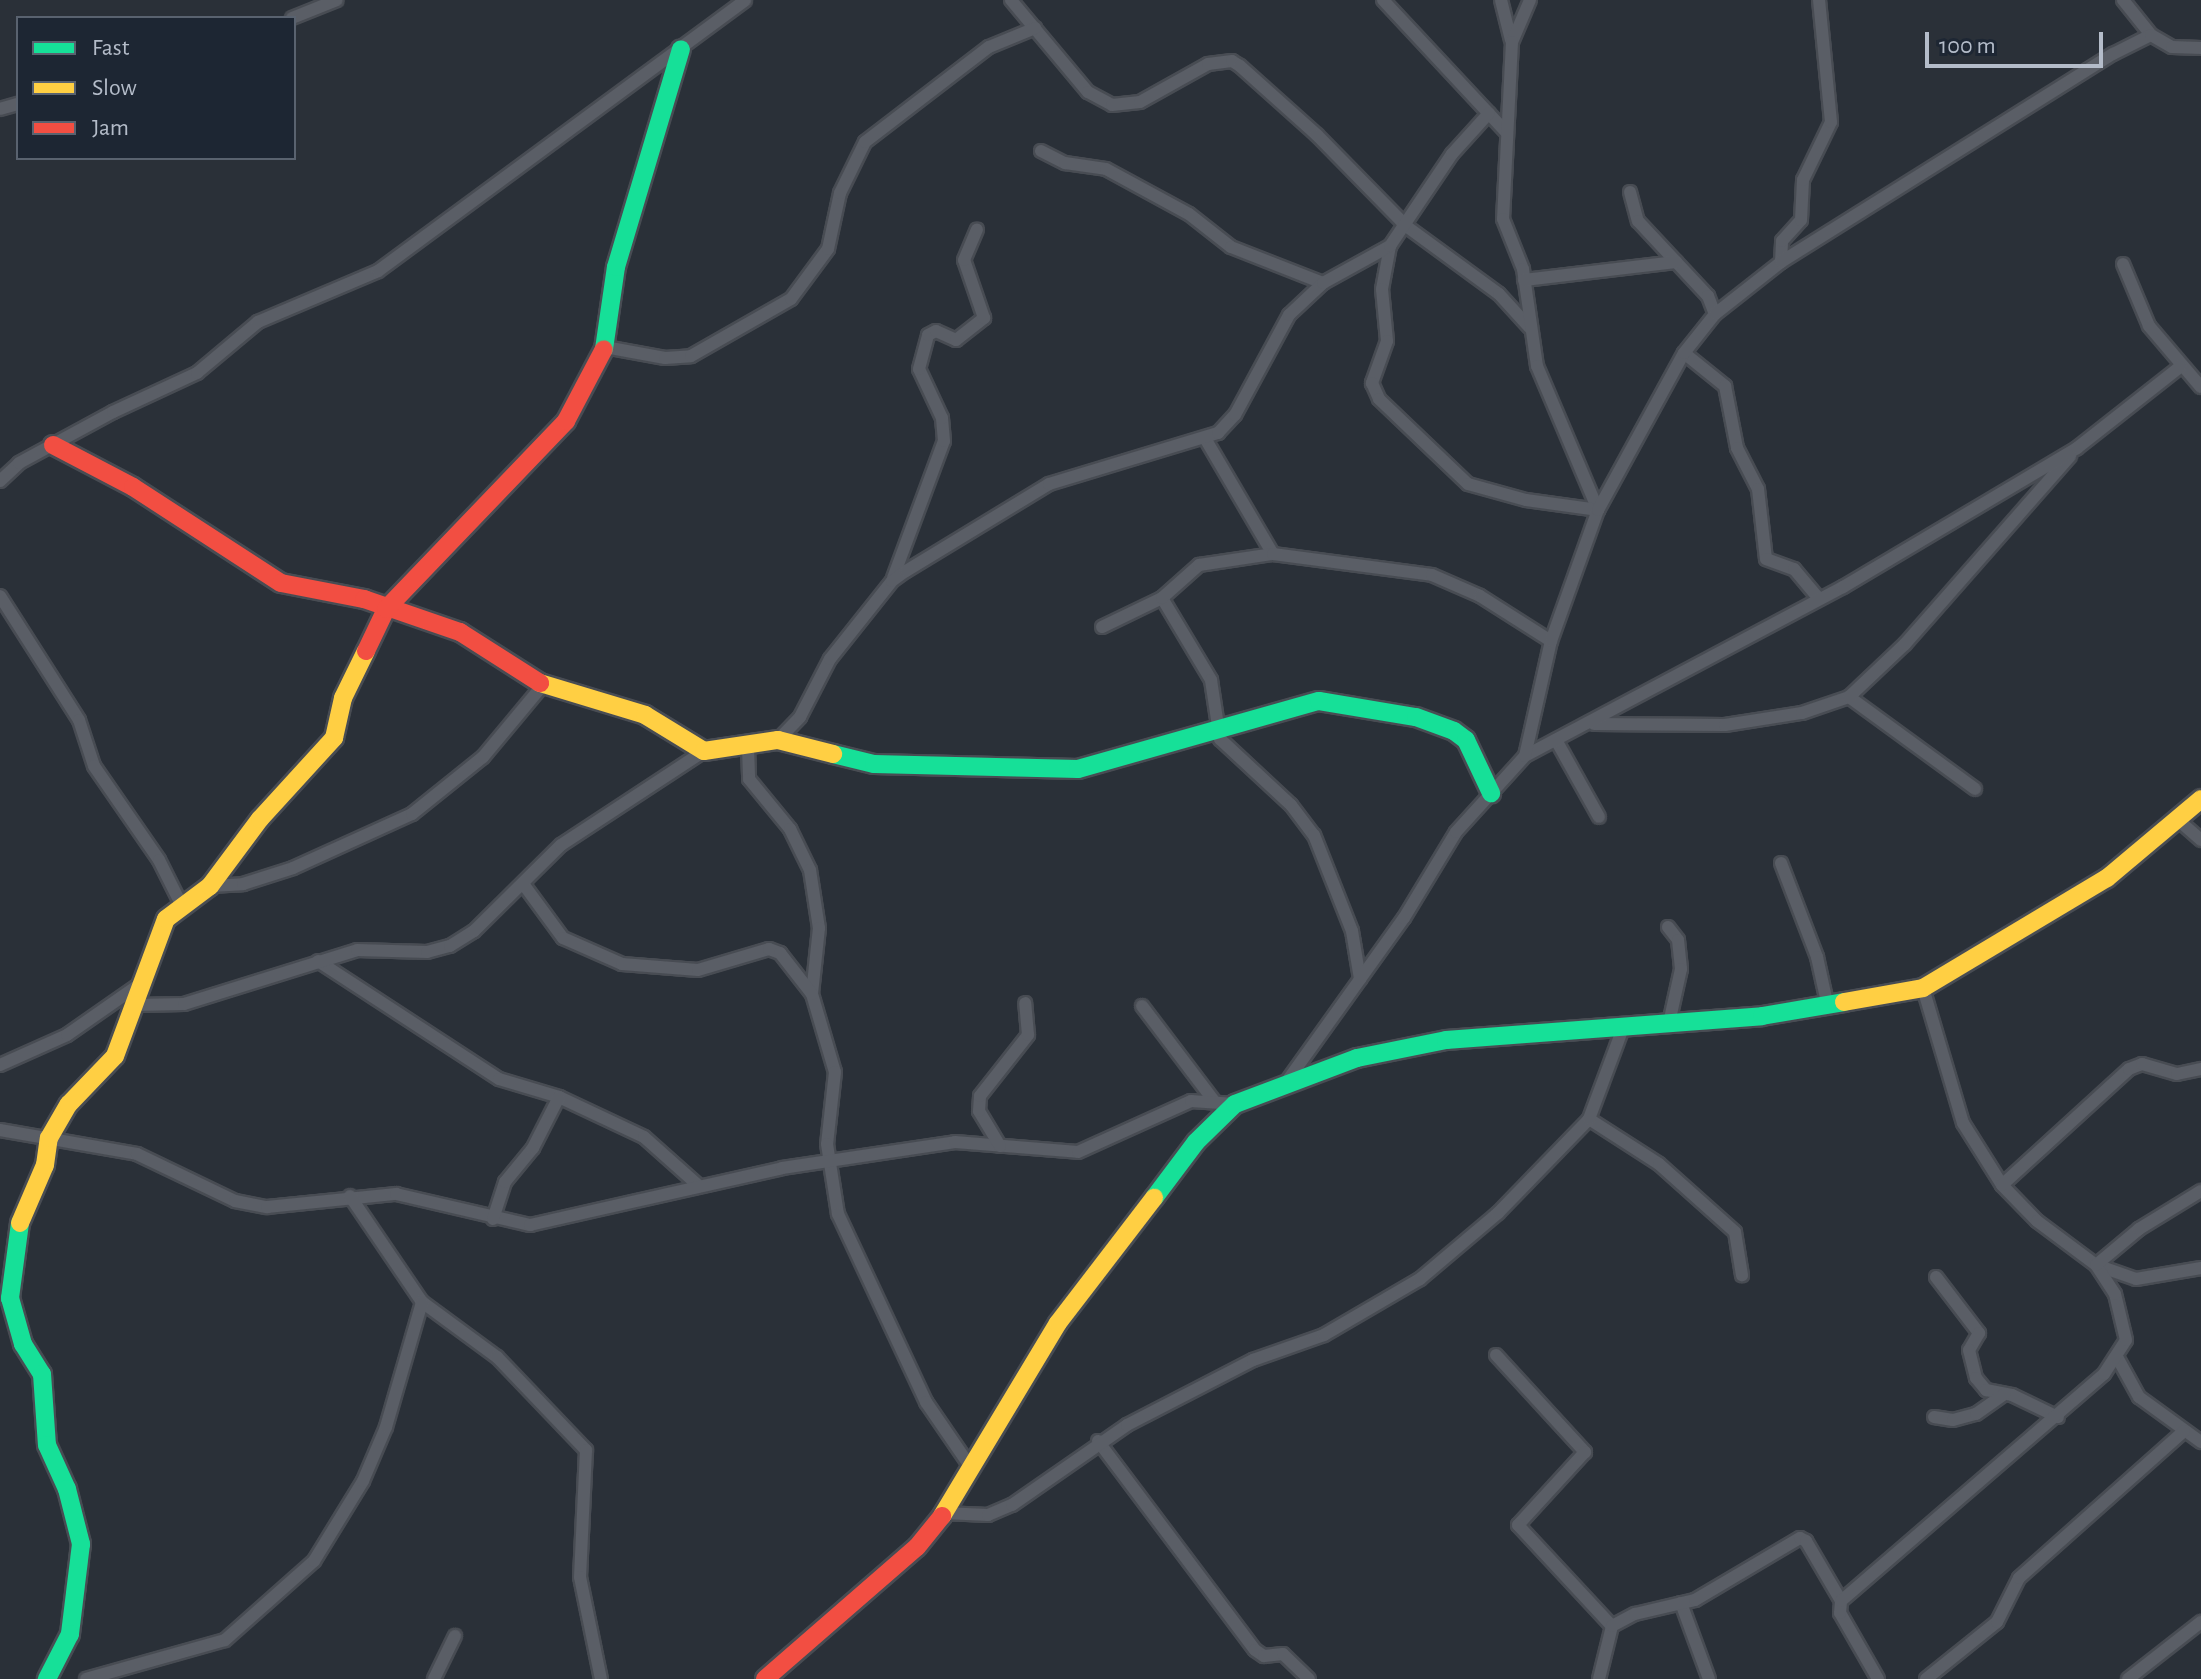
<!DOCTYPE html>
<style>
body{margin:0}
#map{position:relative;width:2201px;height:1679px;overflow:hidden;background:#2a3038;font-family:"Alegreya Sans",sans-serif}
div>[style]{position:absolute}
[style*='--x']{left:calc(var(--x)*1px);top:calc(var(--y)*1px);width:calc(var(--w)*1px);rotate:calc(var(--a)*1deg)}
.roads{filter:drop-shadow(2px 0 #484c53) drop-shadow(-2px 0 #484c53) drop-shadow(0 2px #484c53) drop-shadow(0 -2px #484c53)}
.street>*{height:12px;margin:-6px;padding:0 6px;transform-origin:6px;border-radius:6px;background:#5a5e66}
.fast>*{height:18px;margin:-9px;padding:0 9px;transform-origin:9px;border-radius:9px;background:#16e098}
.slow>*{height:18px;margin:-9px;padding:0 9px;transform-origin:9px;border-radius:9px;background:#ffcf43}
.jam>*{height:18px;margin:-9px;padding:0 9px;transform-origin:9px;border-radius:9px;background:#f24e42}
span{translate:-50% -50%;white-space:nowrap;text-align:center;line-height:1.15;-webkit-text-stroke:6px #1d2633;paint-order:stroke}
.legend{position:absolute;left:16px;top:16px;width:280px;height:144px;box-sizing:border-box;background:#1d2633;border:2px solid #59626f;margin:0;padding:10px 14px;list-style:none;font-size:24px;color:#b4bcc9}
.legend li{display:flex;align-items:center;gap:16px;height:40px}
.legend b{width:40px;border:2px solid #59626f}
.scale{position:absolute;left:1925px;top:32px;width:178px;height:36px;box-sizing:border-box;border:4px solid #b4bcc9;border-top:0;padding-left:10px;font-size:24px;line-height:28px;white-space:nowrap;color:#b4bcc9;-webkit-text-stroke:6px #1d2633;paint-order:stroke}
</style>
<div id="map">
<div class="roads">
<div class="street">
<div style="--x:1011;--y:0;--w:120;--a:50.1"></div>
<div style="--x:1088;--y:92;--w:27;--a:28"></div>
<div style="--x:1112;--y:105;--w:28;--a:-6"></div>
<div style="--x:1140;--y:102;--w:78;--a:-29.2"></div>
<div style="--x:1208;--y:64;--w:24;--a:-7"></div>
<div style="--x:1232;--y:61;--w:9;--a:32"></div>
<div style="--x:1240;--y:66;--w:103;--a:41.9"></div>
<div style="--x:1317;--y:135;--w:127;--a:45.6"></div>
<div style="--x:1406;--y:226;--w:115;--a:36.2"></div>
<div style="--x:1499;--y:294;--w:45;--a:47.7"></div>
<div style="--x:1383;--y:0;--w:180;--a:47"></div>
<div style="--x:1501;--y:0;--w:41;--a:76"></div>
<div style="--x:1530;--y:0;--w:46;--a:113.2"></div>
<div style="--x:1512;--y:42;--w:177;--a:92.9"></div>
<div style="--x:1503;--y:219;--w:54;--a:68.2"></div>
<div style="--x:1523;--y:269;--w:98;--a:81.8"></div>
<div style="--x:1537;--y:366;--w:156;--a:67"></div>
<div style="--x:2123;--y:0;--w:45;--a:51.3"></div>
<div style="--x:292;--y:18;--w:48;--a:-21.8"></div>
<div style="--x:0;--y:109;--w:19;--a:-16"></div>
<div style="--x:1041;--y:151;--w:27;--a:27"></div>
<div style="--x:1065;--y:163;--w:41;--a:8.3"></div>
<div style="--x:1106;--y:169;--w:94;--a:28.5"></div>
<div style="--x:1189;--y:214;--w:53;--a:38.2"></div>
<div style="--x:1231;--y:247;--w:99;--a:21.4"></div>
<div style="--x:1630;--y:192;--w:30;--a:75"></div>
<div style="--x:1638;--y:221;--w:103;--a:47"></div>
<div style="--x:1708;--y:296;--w:19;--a:69"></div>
<div style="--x:1390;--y:246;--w:44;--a:100.5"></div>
<div style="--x:1382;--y:289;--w:52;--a:84.5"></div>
<div style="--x:1387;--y:341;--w:45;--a:109.7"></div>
<div style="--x:1372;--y:383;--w:17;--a:66"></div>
<div style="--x:1379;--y:399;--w:123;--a:43.7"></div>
<div style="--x:1468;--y:484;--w:60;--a:15.4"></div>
<div style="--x:1526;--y:500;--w:73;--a:7.9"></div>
<div style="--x:1781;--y:262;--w:21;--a:-87"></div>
<div style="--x:1782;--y:241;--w:28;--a:-48"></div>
<div style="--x:1801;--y:220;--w:40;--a:-87.1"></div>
<div style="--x:1803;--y:180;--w:64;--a:-64.2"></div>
<div style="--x:1831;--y:122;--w:123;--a:-95.6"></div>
<div style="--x:2123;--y:264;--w:67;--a:67.2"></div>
<div style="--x:2149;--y:326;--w:80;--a:49.6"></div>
<div style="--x:1524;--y:280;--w:153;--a:-6.8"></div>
<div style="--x:605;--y:347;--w:61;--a:10.4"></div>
<div style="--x:665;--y:358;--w:26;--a:-4"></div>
<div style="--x:691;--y:356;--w:115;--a:-29.7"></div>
<div style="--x:791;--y:299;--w:62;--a:-53.5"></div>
<div style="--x:828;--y:249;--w:57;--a:-77.9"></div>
<div style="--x:840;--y:193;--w:57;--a:-63.9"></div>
<div style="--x:865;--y:142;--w:156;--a:-37.5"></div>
<div style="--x:989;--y:47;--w:50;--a:-22.4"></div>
<div style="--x:1684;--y:353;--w:53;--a:38.8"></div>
<div style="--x:1725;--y:386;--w:63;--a:79"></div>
<div style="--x:1737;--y:448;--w:46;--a:62.9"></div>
<div style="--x:1758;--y:489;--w:70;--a:83.5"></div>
<div style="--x:1766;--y:559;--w:30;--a:20"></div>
<div style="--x:1794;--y:569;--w:39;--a:50"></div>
<div style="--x:1206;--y:440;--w:132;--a:59.6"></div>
<div style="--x:0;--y:481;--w:26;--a:-43"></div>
<div style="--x:19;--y:463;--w:107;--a:-28.5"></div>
<div style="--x:113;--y:412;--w:93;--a:-24.9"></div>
<div style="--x:197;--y:373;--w:80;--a:-39.9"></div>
<div style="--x:258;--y:322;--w:130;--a:-23"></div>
<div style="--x:378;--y:271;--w:456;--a:-36.4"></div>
<div style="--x:893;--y:578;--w:146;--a:-69.6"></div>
<div style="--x:944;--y:441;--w:23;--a:-95"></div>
<div style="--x:942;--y:418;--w:54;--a:-115.1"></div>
<div style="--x:919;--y:369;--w:35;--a:-75"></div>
<div style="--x:928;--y:335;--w:9;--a:-27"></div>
<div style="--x:936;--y:331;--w:22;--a:24"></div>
<div style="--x:956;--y:340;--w:36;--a:-38"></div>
<div style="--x:984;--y:318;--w:61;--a:-109"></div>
<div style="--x:964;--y:260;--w:33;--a:-67"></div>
<div style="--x:0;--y:596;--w:147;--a:57.5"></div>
<div style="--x:79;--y:720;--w:48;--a:71.9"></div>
<div style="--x:94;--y:766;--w:114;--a:55.3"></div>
<div style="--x:159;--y:860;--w:49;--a:63.4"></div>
<div style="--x:1162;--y:598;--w:96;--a:59.1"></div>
<div style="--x:1211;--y:680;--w:60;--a:81.3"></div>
<div style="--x:1220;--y:739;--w:97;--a:42.9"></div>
<div style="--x:1291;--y:805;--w:38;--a:53"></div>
<div style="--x:1314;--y:835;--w:103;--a:68.4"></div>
<div style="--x:1352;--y:931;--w:49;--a:80.5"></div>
<div style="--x:1102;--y:627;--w:67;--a:-25.8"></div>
<div style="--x:1162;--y:598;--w:50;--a:-41.7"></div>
<div style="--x:1199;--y:565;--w:75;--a:-8.5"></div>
<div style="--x:1273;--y:554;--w:160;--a:7.5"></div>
<div style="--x:1432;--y:575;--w:52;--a:23.6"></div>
<div style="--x:1480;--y:596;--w:84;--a:32.4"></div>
<div style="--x:1849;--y:697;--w:156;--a:36.1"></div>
<div style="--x:1594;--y:724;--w:131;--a:0.4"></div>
<div style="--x:1725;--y:725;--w:78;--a:-8.9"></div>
<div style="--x:1802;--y:713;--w:50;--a:-18.8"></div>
<div style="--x:1849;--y:697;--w:77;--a:-43.4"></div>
<div style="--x:1905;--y:644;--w:250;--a:-48.7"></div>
<div style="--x:778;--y:740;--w:32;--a:-46"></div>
<div style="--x:800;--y:717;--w:65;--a:-62.7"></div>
<div style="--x:830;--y:659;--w:100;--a:-51.5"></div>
<div style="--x:892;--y:581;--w:17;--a:-36"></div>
<div style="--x:906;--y:571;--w:167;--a:-31.3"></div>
<div style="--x:1049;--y:484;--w:177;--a:-16.8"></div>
<div style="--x:1218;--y:433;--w:25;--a:-47"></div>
<div style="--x:1235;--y:415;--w:114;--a:-61.6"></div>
<div style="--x:1289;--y:315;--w:47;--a:-43.3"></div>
<div style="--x:1323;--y:283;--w:77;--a:-28.9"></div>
<div style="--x:1390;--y:246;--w:111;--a:-56"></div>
<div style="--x:1452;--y:154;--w:55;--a:-47.9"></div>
<div style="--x:1556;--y:740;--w:88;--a:60.8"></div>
<div style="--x:748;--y:747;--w:32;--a:88"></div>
<div style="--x:749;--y:779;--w:65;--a:50.6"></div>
<div style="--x:790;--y:829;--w:46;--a:64"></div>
<div style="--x:810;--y:870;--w:59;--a:81.2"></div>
<div style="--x:819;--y:928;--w:66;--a:96.1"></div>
<div style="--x:812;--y:994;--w:81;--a:73.6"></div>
<div style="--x:835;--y:1072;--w:72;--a:96.3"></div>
<div style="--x:827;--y:1144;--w:71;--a:81.1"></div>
<div style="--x:838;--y:1214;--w:208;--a:64.9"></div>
<div style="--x:926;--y:1402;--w:78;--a:55.5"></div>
<div style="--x:1525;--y:756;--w:360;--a:-28"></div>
<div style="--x:1843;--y:587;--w:272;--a:-30.7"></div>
<div style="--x:2077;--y:448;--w:131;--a:-38.2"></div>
<div style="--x:2177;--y:819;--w:32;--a:41"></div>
<div style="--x:1781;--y:863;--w:101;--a:69"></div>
<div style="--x:1817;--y:957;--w:51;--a:77.6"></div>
<div style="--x:524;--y:885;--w:66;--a:53.7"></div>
<div style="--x:563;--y:938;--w:64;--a:23.8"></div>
<div style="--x:622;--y:964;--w:76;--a:4.5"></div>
<div style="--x:698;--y:970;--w:74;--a:-16.5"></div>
<div style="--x:769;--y:949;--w:12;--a:20"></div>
<div style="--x:780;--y:953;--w:52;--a:52"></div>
<div style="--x:210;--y:886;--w:33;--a:-3"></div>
<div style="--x:243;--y:884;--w:52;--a:-17.7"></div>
<div style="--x:293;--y:868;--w:131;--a:-24.4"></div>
<div style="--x:412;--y:814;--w:91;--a:-38.8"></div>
<div style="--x:483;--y:757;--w:94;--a:-50.2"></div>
<div style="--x:1668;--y:927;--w:16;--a:52"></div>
<div style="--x:1678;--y:940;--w:29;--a:84"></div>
<div style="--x:1681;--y:969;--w:55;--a:102.5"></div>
<div style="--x:318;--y:961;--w:216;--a:33.1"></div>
<div style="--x:499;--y:1079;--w:63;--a:16.7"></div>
<div style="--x:559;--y:1097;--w:94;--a:25.2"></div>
<div style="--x:644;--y:1137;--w:74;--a:41.7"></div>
<div style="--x:1923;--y:988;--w:141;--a:73.5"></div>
<div style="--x:1963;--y:1123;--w:73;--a:57.8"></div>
<div style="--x:2002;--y:1185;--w:50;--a:45.8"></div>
<div style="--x:2037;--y:1221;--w:74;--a:36.7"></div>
<div style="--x:2096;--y:1265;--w:42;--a:19.3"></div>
<div style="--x:2136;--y:1279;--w:66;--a:-9.6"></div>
<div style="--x:136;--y:1005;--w:48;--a:-1.2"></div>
<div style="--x:184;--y:1004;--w:181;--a:-17.3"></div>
<div style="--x:357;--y:950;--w:70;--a:1.6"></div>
<div style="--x:427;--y:952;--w:24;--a:-15"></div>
<div style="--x:450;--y:946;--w:28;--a:-32"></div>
<div style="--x:474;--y:931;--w:122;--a:-44.7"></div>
<div style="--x:561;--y:845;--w:171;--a:-33.3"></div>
<div style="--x:1142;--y:1006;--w:119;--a:52.8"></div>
<div style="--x:0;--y:1065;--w:73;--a:-24.1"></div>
<div style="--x:67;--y:1035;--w:93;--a:-34.9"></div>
<div style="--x:1285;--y:1084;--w:204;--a:-54.4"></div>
<div style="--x:1404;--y:918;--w:100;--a:-58.8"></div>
<div style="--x:1456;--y:832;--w:103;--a:-47.8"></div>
<div style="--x:1525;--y:756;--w:118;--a:-77.3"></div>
<div style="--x:1551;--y:641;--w:139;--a:-70.3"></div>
<div style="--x:1598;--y:510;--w:179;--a:-61.3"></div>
<div style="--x:1684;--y:353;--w:50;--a:-51.5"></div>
<div style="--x:1715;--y:314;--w:84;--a:-38.2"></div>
<div style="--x:1781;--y:262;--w:392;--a:-32.1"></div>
<div style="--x:2113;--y:54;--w:42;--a:-26.6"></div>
<div style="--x:2151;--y:35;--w:24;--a:30"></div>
<div style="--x:2172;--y:47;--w:29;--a:2"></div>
<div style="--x:1589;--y:1119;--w:83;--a:32.7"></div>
<div style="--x:1659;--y:1164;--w:102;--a:41.8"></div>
<div style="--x:1735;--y:1232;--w:44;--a:80.8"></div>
<div style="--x:0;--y:1130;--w:139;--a:9.9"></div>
<div style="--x:137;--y:1154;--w:109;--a:25.6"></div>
<div style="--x:235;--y:1201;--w:33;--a:11"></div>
<div style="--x:267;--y:1207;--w:130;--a:-5.8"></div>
<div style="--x:396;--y:1194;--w:138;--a:13"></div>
<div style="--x:530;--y:1225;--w:258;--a:-12.7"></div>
<div style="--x:782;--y:1168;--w:175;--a:-8.5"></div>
<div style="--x:955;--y:1142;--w:123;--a:4.6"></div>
<div style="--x:1078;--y:1152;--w:124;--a:-24.3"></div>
<div style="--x:1191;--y:1101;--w:44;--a:3.9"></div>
<div style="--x:1000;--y:1146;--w:41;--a:-121"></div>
<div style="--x:979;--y:1111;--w:15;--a:-86"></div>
<div style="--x:980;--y:1096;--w:78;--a:-51.8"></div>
<div style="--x:1028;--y:1035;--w:32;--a:-95"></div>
<div style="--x:2002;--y:1185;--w:172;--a:-42.4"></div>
<div style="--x:2129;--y:1069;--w:14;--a:-21"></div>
<div style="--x:2142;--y:1064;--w:36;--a:16"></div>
<div style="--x:2177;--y:1074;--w:25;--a:-12"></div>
<div style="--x:350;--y:1196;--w:128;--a:55.8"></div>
<div style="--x:422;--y:1302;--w:93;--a:36.3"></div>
<div style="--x:497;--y:1357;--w:129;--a:46.3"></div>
<div style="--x:586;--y:1450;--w:127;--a:92.7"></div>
<div style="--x:580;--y:1577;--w:104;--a:78.4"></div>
<div style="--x:493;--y:1219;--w:39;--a:-72"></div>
<div style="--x:505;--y:1182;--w:44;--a:-50.5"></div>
<div style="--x:533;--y:1148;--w:57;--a:-63"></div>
<div style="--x:1936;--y:1277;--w:71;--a:52.5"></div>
<div style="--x:1979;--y:1333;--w:20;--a:120"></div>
<div style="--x:1969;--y:1350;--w:29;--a:76"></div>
<div style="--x:1976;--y:1378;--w:16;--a:50"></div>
<div style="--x:1986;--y:1390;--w:26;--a:11"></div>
<div style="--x:2012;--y:1395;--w:51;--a:25.6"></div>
<div style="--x:1496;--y:1355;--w:132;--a:47.5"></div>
<div style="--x:1585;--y:1452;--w:99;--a:132.5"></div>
<div style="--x:1518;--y:1525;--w:138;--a:47.1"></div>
<div style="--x:2117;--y:1357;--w:46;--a:61.2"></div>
<div style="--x:2139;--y:1397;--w:77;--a:36"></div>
<div style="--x:1934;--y:1417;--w:19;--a:9"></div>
<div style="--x:1953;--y:1420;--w:24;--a:-15"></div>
<div style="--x:1976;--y:1414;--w:35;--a:-35"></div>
<div style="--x:1098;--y:1441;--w:261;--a:53.1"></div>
<div style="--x:1255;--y:1650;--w:11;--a:34"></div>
<div style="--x:1264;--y:1656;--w:19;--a:-6"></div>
<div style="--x:1283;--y:1654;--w:36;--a:44"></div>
<div style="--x:944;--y:1513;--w:44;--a:2.6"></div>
<div style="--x:988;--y:1515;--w:26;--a:-23"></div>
<div style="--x:1012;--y:1505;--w:140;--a:-34.8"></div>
<div style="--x:1127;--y:1425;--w:142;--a:-27.3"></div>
<div style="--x:1253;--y:1360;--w:75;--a:-19.4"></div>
<div style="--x:1324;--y:1335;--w:111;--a:-30.3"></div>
<div style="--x:1420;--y:1279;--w:102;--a:-40.2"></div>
<div style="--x:1498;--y:1213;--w:131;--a:-45.9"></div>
<div style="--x:1589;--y:1119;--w:97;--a:-69.5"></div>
<div style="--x:1681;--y:1603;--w:81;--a:69.8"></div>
<div style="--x:86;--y:1679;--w:144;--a:-15.7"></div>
<div style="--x:225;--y:1640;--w:119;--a:-41.6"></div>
<div style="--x:314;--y:1561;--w:94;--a:-58.5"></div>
<div style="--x:363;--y:1481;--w:59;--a:-66.9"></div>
<div style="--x:386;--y:1427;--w:130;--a:-73.9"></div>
<div style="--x:434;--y:1679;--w:48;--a:-64"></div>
<div style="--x:1599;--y:1679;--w:55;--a:-76.2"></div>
<div style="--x:1612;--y:1626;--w:26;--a:-28"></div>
<div style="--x:1635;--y:1614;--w:62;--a:-13.1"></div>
<div style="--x:1695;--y:1600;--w:122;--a:-30.6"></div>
<div style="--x:1800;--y:1538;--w:7;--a:27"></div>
<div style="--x:1806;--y:1541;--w:69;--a:59.7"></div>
<div style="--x:1878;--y:1679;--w:76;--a:-119.9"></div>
<div style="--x:1840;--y:1613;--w:12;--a:-85"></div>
<div style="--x:1841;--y:1601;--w:347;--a:-40.8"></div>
<div style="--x:2104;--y:1374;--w:40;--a:-57.1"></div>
<div style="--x:2126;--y:1340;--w:47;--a:-103.4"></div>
<div style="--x:2115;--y:1294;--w:35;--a:-123"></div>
<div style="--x:2096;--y:1265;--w:56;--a:-39.9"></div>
<div style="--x:2139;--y:1229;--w:73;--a:-31.5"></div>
<div style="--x:1926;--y:1679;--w:91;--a:-38.8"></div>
<div style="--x:1997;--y:1622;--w:49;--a:-63.4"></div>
<div style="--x:2019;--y:1578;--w:221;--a:-41.7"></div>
<div style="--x:2128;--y:1679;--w:93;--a:-38"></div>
</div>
<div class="fast">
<div style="--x:604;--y:349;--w:83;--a:-81.7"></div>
<div style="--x:616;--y:267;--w:227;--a:-73.4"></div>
<div style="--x:833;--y:754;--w:42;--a:13.7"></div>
<div style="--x:874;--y:764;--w:204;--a:1.4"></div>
<div style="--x:1078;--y:769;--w:250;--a:-15.8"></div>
<div style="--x:1319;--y:701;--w:98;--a:9.4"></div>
<div style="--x:1416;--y:717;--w:40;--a:20.2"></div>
<div style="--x:1454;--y:731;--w:15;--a:37"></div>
<div style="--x:1466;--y:740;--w:59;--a:64.7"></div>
<div style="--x:1154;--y:1198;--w:70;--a:-53.1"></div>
<div style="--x:1196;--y:1142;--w:54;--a:-44.3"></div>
<div style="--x:1235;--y:1104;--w:130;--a:-20.7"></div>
<div style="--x:1357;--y:1058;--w:91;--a:-11.4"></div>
<div style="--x:1446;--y:1040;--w:317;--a:-4.3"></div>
<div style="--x:1762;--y:1016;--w:83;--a:-9.7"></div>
<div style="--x:20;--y:1223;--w:76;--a:97.6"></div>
<div style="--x:10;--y:1298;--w:48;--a:74.2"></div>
<div style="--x:23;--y:1344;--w:36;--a:58"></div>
<div style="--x:42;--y:1374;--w:71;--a:86"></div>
<div style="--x:47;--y:1445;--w:48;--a:65.6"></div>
<div style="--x:67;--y:1489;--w:57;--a:75.7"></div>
<div style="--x:81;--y:1544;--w:91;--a:97"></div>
<div style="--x:70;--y:1634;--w:51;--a:117.1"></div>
</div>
<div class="slow">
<div style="--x:540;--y:683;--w:110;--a:16.9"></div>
<div style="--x:645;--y:715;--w:69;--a:31.4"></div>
<div style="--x:704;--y:751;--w:75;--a:-8.5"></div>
<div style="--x:778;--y:740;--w:57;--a:14.3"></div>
<div style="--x:1844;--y:1002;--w:80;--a:-10"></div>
<div style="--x:1923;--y:988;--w:214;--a:-30.9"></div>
<div style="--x:2107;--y:878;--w:123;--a:-40"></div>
<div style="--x:20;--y:1223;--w:63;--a:-66.7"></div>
<div style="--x:45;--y:1165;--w:27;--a:-82"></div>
<div style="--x:49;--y:1138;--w:39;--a:-60"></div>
<div style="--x:69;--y:1104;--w:66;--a:-46.2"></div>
<div style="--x:115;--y:1056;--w:146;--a:-69.6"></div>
<div style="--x:166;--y:919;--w:55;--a:-36.9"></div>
<div style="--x:210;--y:886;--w:84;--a:-53.3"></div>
<div style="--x:260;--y:819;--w:110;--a:-47.6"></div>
<div style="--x:334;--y:738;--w:41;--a:-77.3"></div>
<div style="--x:343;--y:698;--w:52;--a:-63.9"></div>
<div style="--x:942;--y:1516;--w:225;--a:-59"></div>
<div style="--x:1058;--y:1323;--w:158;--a:-52.5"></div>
</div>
<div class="jam">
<div style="--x:53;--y:445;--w:90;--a:27.7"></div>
<div style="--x:133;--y:487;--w:176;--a:33"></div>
<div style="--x:281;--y:583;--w:85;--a:10.9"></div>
<div style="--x:364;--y:599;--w:102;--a:19"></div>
<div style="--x:460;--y:632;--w:95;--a:32.5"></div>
<div style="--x:366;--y:651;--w:47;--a:-64.5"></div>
<div style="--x:386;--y:609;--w:260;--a:-46.2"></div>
<div style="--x:566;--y:421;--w:81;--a:-62.2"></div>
<div style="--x:765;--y:1679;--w:201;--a:-41"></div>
<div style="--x:917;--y:1547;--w:40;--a:-51"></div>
</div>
</div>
<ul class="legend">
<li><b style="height:10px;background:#16e098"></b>Fast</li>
<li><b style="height:10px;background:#ffcf43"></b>Slow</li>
<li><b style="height:10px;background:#f24e42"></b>Jam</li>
</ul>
<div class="scale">100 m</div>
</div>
